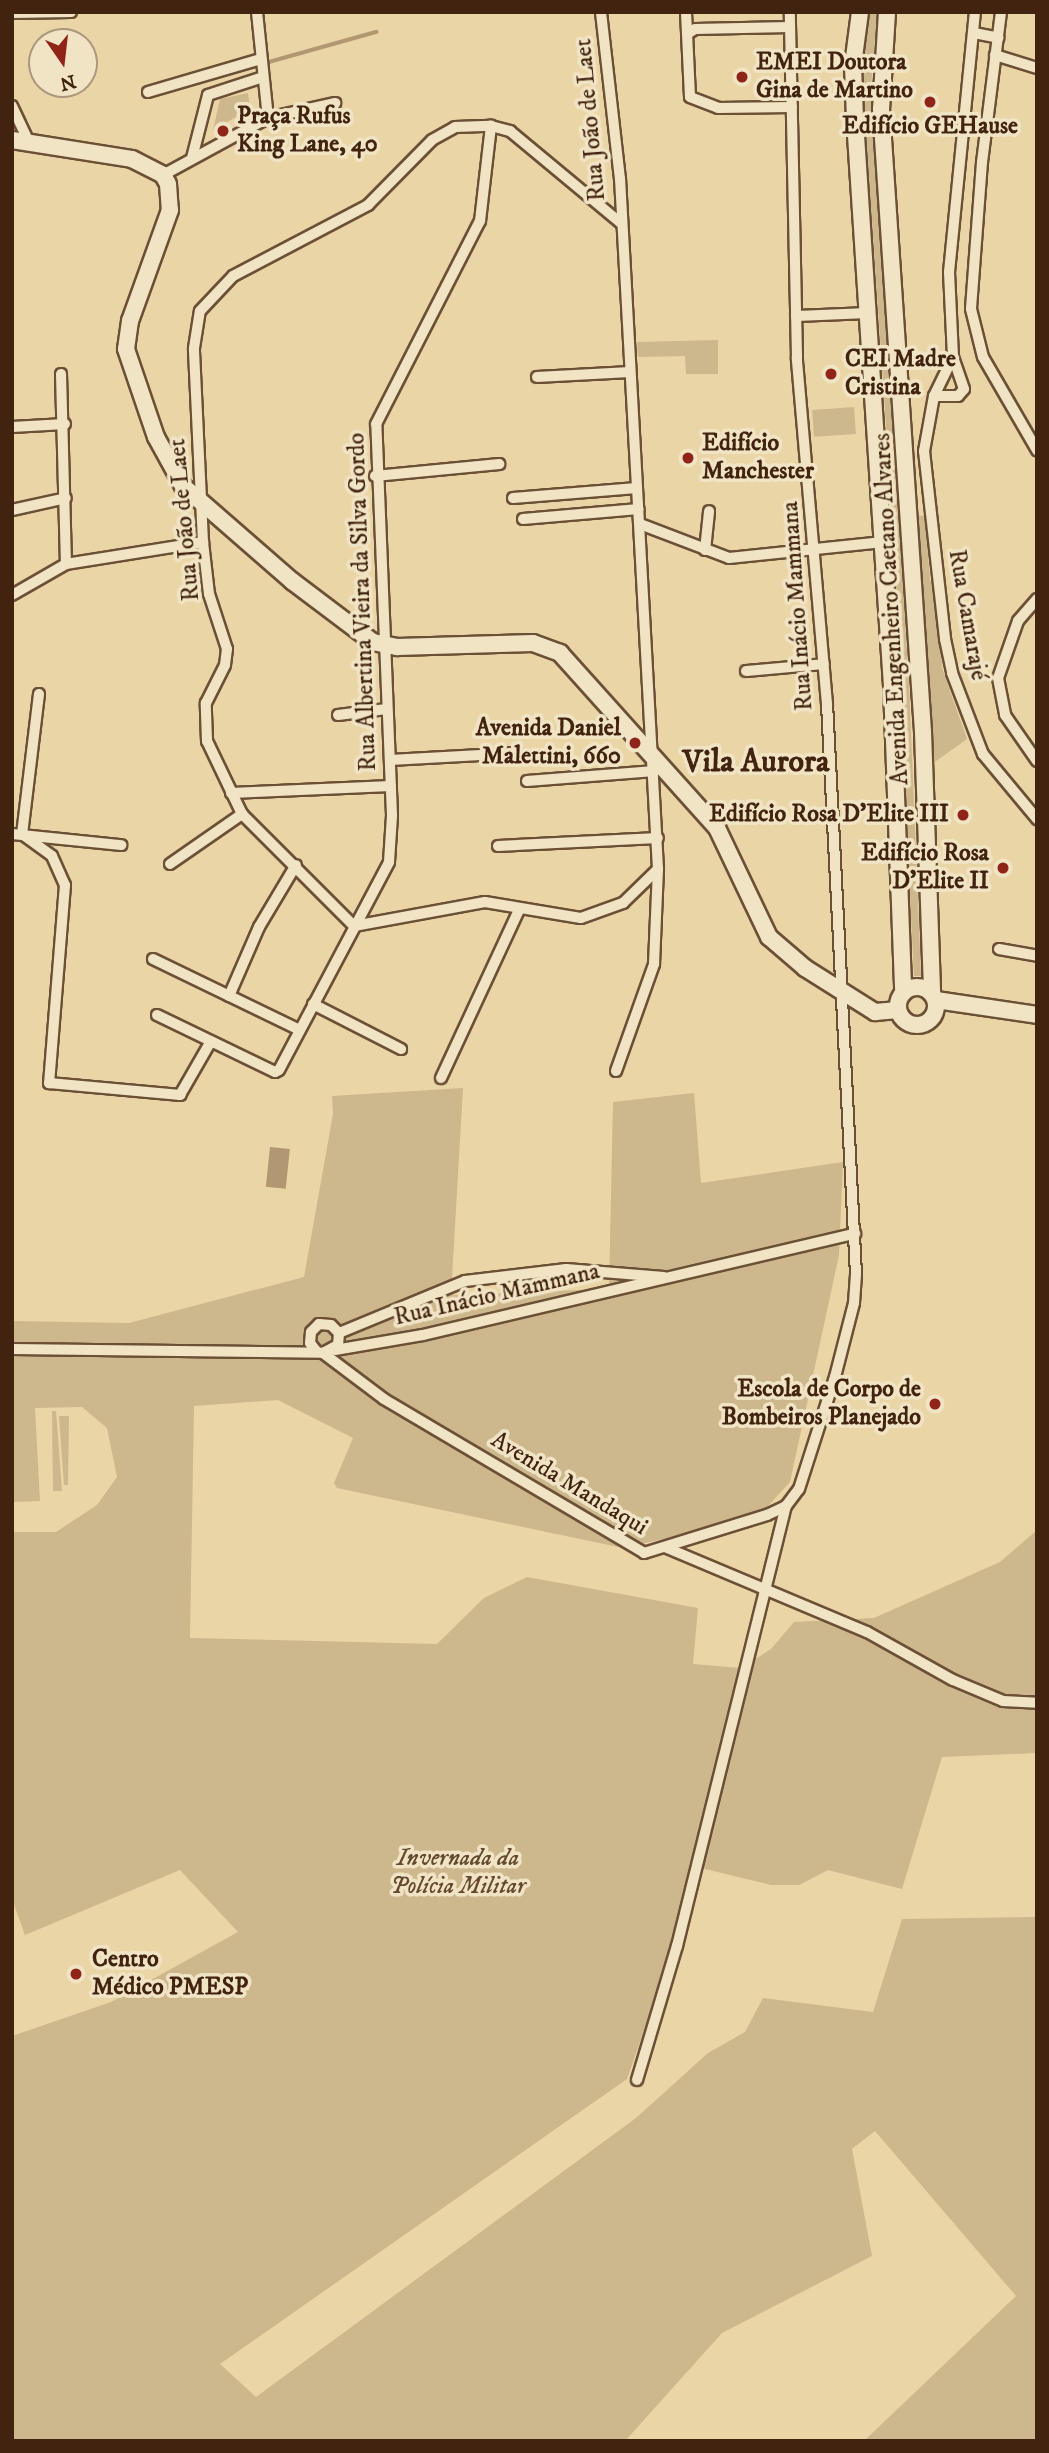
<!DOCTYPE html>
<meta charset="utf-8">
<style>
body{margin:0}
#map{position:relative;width:1049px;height:2453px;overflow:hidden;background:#ead5a6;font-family:"IM FELL DW Pica",serif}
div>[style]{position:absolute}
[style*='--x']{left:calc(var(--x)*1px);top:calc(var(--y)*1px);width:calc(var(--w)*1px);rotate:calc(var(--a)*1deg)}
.green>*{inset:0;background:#cdb78c;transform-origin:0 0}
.water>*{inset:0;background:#b19873;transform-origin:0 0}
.stream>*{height:3.5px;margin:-1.75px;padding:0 1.75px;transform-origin:1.75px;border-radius:1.75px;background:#b19873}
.roads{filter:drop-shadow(2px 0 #6b5036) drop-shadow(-2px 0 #6b5036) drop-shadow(0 2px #6b5036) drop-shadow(0 -2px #6b5036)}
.street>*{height:10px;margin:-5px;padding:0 5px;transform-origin:5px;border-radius:5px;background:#f1e4c5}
.secondary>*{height:16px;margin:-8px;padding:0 8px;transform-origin:8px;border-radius:8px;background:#f1e4c5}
.secondary>.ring{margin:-8px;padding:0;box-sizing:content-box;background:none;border:16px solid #f1e4c5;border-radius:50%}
.dots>*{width:19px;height:19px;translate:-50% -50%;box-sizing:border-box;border:4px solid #f1e4c5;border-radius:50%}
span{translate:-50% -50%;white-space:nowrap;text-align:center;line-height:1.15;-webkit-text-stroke:7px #f1e4c5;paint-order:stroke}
.poi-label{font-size:24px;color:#412310;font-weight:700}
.left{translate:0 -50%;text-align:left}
.right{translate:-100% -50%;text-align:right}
.street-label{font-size:24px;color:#412310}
.park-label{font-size:24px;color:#64482f;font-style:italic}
.district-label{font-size:32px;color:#412310;font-weight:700}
.frame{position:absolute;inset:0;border:14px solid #412310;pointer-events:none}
.north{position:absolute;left:28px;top:28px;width:70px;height:70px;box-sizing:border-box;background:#f1e4c5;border:2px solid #ab977d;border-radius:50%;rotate:166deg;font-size:19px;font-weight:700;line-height:28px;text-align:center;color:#412310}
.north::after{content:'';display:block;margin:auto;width:24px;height:32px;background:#8f2418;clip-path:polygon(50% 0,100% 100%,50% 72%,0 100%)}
</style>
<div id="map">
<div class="green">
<div style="clip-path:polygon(870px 12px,877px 12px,871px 87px,894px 438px,887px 439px,865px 119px,863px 56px)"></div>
<div style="clip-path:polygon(248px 93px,250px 109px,213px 130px,220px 99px)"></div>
<div style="clip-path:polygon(718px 340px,718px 374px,686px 374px,685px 356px,638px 357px,637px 342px)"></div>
<div style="left:854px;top:407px;width:27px;height:42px;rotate:86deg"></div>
<div style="clip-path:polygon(895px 457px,909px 684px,921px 976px,914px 976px,888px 458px)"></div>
<div style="clip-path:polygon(925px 515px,930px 581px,938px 590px,942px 668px,967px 739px,932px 764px,916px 517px)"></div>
<div style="clip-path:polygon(463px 1088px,451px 1295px,609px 1289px,613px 1102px,694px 1093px,701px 1183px,843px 1162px,839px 1255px,790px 1482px,757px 1518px,623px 1548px,337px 1488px,334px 1483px,353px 1438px,278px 1400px,194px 1406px,190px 1638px,437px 1644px,484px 1598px,527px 1577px,698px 1608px,693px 1664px,741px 1668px,771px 1649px,794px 1622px,874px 1618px,1000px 1562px,1037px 1530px,1037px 1753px,942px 1757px,902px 1889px,828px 1870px,799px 1885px,771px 1885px,701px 1868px,627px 2079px,220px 2364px,256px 2397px,636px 2118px,708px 2053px,745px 2032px,763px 1998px,873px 2012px,902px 1919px,1037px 1917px,1037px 2441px,864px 2441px,1016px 2296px,875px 2131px,852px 2149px,872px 2256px,722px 2333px,625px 2441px,12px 2441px,12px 2036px,111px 2002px,238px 1932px,180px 1870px,25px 1935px,12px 1899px,12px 1532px,56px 1532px,97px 1505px,117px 1477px,107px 1428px,82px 1407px,35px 1408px,40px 1501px,12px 1502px,12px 1321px,129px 1323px,304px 1277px,333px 1114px,332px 1096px)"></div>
<div style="clip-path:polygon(52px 1411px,56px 1411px,62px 1491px,53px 1491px)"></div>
<div style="clip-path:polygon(59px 1416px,69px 1416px,68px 1485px,64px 1485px)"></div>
</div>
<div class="water">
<div style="left:270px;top:1147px;width:20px;height:40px;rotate:6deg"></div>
</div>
<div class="stream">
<div style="--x:230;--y:73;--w:152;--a:-15.7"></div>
</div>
<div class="roads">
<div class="street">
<div style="--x:257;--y:12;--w:107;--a:84.1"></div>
<div style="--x:686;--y:12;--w:85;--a:87.3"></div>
<div style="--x:690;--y:97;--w:30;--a:21"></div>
<div style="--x:718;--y:108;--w:74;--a:-0.8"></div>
<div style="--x:1001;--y:12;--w:151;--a:97.2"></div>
<div style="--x:982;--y:162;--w:147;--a:94.3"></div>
<div style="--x:971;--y:309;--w:49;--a:76"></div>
<div style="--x:983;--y:357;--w:108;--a:59.9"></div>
<div style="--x:12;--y:13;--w:59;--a:-1"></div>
<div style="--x:974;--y:33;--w:25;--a:11"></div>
<div style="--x:687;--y:34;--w:9;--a:-32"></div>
<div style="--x:695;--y:29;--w:95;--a:-1.2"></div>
<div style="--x:995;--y:55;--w:44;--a:17.2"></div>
<div style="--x:148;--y:92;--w:118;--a:-16.3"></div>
<div style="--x:12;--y:106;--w:38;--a:65"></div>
<div style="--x:192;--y:158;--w:65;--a:-75.7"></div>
<div style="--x:208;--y:95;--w:58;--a:-18.1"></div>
<div style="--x:163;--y:175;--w:119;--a:-28.5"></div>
<div style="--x:268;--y:118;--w:69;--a:-12.6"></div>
<div style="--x:796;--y:316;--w:73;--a:-2.4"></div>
<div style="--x:953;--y:357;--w:43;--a:116"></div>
<div style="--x:934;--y:396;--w:56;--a:100.3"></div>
<div style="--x:924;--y:451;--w:189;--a:83.6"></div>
<div style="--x:945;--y:639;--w:35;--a:78"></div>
<div style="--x:952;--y:673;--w:87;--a:69.1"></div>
<div style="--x:983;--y:754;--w:85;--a:50.3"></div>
<div style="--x:61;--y:374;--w:190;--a:88.5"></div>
<div style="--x:537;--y:377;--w:93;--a:-3.1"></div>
<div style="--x:934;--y:396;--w:24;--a:0"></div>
<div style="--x:958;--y:396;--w:9;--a:-49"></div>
<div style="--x:964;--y:389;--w:34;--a:-109"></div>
<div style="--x:953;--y:357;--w:85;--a:-92.7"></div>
<div style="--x:949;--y:272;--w:261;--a:-84.3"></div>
<div style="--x:12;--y:427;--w:53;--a:-3.2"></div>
<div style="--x:375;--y:476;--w:125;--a:-5.5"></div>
<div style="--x:513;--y:498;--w:124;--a:-4.6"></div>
<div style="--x:12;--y:510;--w:55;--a:-12.5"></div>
<div style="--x:523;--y:519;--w:116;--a:-4.9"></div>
<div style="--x:640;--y:524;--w:95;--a:20.9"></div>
<div style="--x:729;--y:558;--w:155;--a:-5.9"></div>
<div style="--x:705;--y:550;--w:39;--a:-84"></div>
<div style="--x:12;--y:595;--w:62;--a:-29.9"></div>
<div style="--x:66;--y:564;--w:139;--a:-9.1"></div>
<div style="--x:1037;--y:599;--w:29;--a:131"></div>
<div style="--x:1018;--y:621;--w:60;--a:109.3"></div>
<div style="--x:998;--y:678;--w:38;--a:79"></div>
<div style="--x:1005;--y:715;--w:56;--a:55.2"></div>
<div style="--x:746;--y:671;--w:78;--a:-5.1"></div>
<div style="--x:39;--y:694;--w:141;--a:96.9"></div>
<div style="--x:22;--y:834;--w:37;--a:36"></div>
<div style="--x:52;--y:856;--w:32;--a:66"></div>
<div style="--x:65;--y:885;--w:199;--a:94.6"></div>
<div style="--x:49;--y:1083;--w:132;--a:5.2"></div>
<div style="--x:180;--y:1095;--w:62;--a:-60.1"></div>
<div style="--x:338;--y:715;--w:49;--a:-7"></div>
<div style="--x:390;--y:760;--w:127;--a:-3.2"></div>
<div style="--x:527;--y:781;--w:128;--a:-4.5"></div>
<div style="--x:231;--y:793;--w:160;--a:-2.5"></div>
<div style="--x:12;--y:834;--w:110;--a:5.8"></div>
<div style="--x:498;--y:846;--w:160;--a:-2.9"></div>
<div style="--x:170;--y:864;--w:88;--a:-34.8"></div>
<div style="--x:354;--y:926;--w:158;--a:-135"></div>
<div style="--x:242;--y:814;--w:81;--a:-115.6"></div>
<div style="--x:207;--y:741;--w:38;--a:-92"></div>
<div style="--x:206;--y:703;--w:42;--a:-63.4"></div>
<div style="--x:225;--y:665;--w:16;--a:-83"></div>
<div style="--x:227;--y:649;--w:58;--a:-108.1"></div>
<div style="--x:209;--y:594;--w:52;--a:-96.6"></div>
<div style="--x:203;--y:542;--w:194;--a:-92.7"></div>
<div style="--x:194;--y:348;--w:37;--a:-81"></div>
<div style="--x:200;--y:311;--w:48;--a:-46.7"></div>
<div style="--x:233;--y:276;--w:153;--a:-27.7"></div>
<div style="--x:368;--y:205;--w:91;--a:-45.4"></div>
<div style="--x:432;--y:140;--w:26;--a:-29"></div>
<div style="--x:455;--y:127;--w:36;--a:-2"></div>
<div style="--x:491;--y:126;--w:20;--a:15"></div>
<div style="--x:510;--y:131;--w:144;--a:39.7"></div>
<div style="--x:354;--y:926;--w:133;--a:-10.4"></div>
<div style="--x:485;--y:902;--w:97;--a:9.5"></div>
<div style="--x:581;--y:918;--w:45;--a:-19.7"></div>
<div style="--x:623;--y:903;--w:49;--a:-44.2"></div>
<div style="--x:658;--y:869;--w:691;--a:-93.15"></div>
<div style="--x:620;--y:179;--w:168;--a:-96.5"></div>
<div style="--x:999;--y:949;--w:39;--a:10"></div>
<div style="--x:153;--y:959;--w:163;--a:25.8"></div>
<div style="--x:229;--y:996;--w:75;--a:-66.5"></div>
<div style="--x:259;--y:927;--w:72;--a:-59.2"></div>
<div style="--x:313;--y:1004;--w:99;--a:27.1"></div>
<div style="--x:157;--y:1015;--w:131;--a:25.8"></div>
<div style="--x:275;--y:1072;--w:4;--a:-27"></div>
<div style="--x:279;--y:1070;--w:235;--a:-62.1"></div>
<div style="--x:389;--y:862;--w:47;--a:-86.3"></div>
<div style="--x:392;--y:815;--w:391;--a:-92.3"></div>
<div style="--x:376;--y:424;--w:228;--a:-62.9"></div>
<div style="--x:480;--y:221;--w:96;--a:-83.4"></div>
<div style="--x:616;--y:1071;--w:114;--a:-70.4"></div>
<div style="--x:654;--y:964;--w:95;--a:-87.6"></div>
<div style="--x:441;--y:1078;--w:185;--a:-65.1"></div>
<div style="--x:339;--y:1333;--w:136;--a:-22.4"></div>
<div style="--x:465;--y:1281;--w:102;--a:-6.8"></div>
<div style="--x:566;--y:1269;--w:98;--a:4.7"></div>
<div style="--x:12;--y:1349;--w:311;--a:0.7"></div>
<div style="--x:323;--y:1353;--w:17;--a:-28"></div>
<div style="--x:338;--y:1345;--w:12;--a:-85"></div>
<div style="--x:339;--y:1333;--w:11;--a:-135"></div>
<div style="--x:331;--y:1325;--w:12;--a:-175"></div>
<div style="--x:319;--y:1324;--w:11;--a:135"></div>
<div style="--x:311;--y:1332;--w:11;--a:95"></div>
<div style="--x:310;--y:1343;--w:11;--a:52"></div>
<div style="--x:335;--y:1350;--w:89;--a:-9.7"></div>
<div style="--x:423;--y:1335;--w:444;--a:-13.2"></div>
<div style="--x:323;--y:1353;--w:76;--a:37"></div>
<div style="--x:384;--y:1399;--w:302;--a:30.6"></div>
<div style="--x:644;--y:1553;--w:129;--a:-17.2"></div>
<div style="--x:767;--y:1515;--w:21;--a:-25"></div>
<div style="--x:786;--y:1506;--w:21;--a:-53"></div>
<div style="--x:799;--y:1489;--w:118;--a:-72.2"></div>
<div style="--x:835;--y:1377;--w:76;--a:-75.6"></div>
<div style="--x:854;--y:1303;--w:29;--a:-86"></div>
<div style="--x:856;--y:1274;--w:571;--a:-92.91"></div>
<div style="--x:827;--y:704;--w:347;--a:-95"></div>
<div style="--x:797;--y:358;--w:346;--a:-91.2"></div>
<div style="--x:667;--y:1548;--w:217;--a:22.8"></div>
<div style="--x:867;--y:1632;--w:98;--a:29.2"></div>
<div style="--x:953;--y:1680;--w:54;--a:22.8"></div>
<div style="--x:1003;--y:1701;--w:34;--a:3"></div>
<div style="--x:637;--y:2080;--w:140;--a:-73.4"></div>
<div style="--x:677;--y:1946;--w:453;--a:-76.1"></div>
</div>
<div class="secondary">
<div style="--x:860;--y:12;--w:53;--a:97.5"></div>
<div style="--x:853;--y:65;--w:55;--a:87.9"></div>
<div style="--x:855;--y:120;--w:567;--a:86.26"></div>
<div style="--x:892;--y:686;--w:307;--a:87.9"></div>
<div style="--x:887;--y:12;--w:97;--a:93.5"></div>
<div style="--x:881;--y:109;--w:624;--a:86.14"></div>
<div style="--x:923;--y:732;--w:261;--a:88"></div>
<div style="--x:12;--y:140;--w:121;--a:9"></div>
<div style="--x:132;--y:159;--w:35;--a:27"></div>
<div style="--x:163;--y:175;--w:10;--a:61"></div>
<div style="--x:168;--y:184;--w:26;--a:86"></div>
<div style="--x:170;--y:210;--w:118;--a:109.8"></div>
<div style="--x:130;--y:321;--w:28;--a:98"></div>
<div style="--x:126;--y:349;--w:93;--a:71.2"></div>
<div style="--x:156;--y:437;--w:56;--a:61.1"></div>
<div style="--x:183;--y:486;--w:145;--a:41.1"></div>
<div style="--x:292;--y:581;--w:101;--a:37"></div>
<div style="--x:373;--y:642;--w:25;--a:12"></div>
<div style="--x:397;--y:647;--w:136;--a:-1.7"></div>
<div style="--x:533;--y:643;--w:29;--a:20"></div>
<div style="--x:560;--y:653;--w:235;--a:48.1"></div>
<div style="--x:717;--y:828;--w:121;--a:64.5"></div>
<div style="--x:769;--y:937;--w:48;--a:40.7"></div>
<div style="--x:805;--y:968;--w:83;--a:32.2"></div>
<div style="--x:875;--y:1012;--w:23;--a:-5"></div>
<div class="ring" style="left:898px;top:987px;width:22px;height:22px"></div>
<div style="--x:936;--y:1000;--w:102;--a:8.4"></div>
</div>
</div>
<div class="dots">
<div style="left:742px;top:77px;background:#8f2418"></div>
<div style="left:930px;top:102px;background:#8f2418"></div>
<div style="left:223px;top:131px;background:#8f2418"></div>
<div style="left:831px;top:374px;background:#8f2418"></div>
<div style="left:688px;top:458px;background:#8f2418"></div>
<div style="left:635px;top:743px;background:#8f2418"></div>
<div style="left:963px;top:815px;background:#8f2418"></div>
<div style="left:1003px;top:868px;background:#8f2418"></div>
<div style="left:935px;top:1404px;background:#8f2418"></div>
<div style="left:76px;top:1974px;background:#8f2418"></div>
</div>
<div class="poi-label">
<span class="left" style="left:756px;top:77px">EMEI Doutora<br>Gina de Martino</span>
<span class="left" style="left:237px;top:131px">Praça Rufus<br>King Lane, 40</span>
<span style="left:930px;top:127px">Edifício GEHause</span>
<span class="left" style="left:845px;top:374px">CEI Madre<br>Cristina</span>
<span class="left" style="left:702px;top:458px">Edifício<br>Manchester</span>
<span class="right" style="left:621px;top:743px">Avenida Daniel<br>Malettini, 660</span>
<span class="right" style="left:949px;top:815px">Edifício Rosa D'Elite III</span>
<span class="right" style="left:989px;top:868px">Edifício Rosa<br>D'Elite II</span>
<span class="right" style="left:921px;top:1404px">Escola de Corpo de<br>Bombeiros Planejado</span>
<span class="left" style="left:92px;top:1974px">Centro<br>Médico PMESP</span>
</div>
<div class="street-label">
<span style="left:591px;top:120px;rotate:-95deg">Rua João de Laet</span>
<span style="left:185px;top:520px;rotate:-95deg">Rua João de Laet</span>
<span style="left:363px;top:602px;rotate:-92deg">Rua Albertina Vieira da Silva Gordo</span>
<span style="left:798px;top:606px;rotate:-94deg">Rua Inácio Mammana</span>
<span style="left:892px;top:609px;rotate:-93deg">Avenida Engenheiro Caetano Alvares</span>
<span style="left:967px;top:615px;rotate:80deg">Rua Camarajé</span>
<span style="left:497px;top:1295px;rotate:-13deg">Rua Inácio Mammana</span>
<span style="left:569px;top:1484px;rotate:31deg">Avenida Mandaqui</span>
</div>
<div class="park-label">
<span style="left:458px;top:1873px">Invernada da<br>Polícia Militar</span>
</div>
<div class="district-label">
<span style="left:756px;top:762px">Vila Aurora</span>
</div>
<div class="frame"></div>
<div class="north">N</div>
</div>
